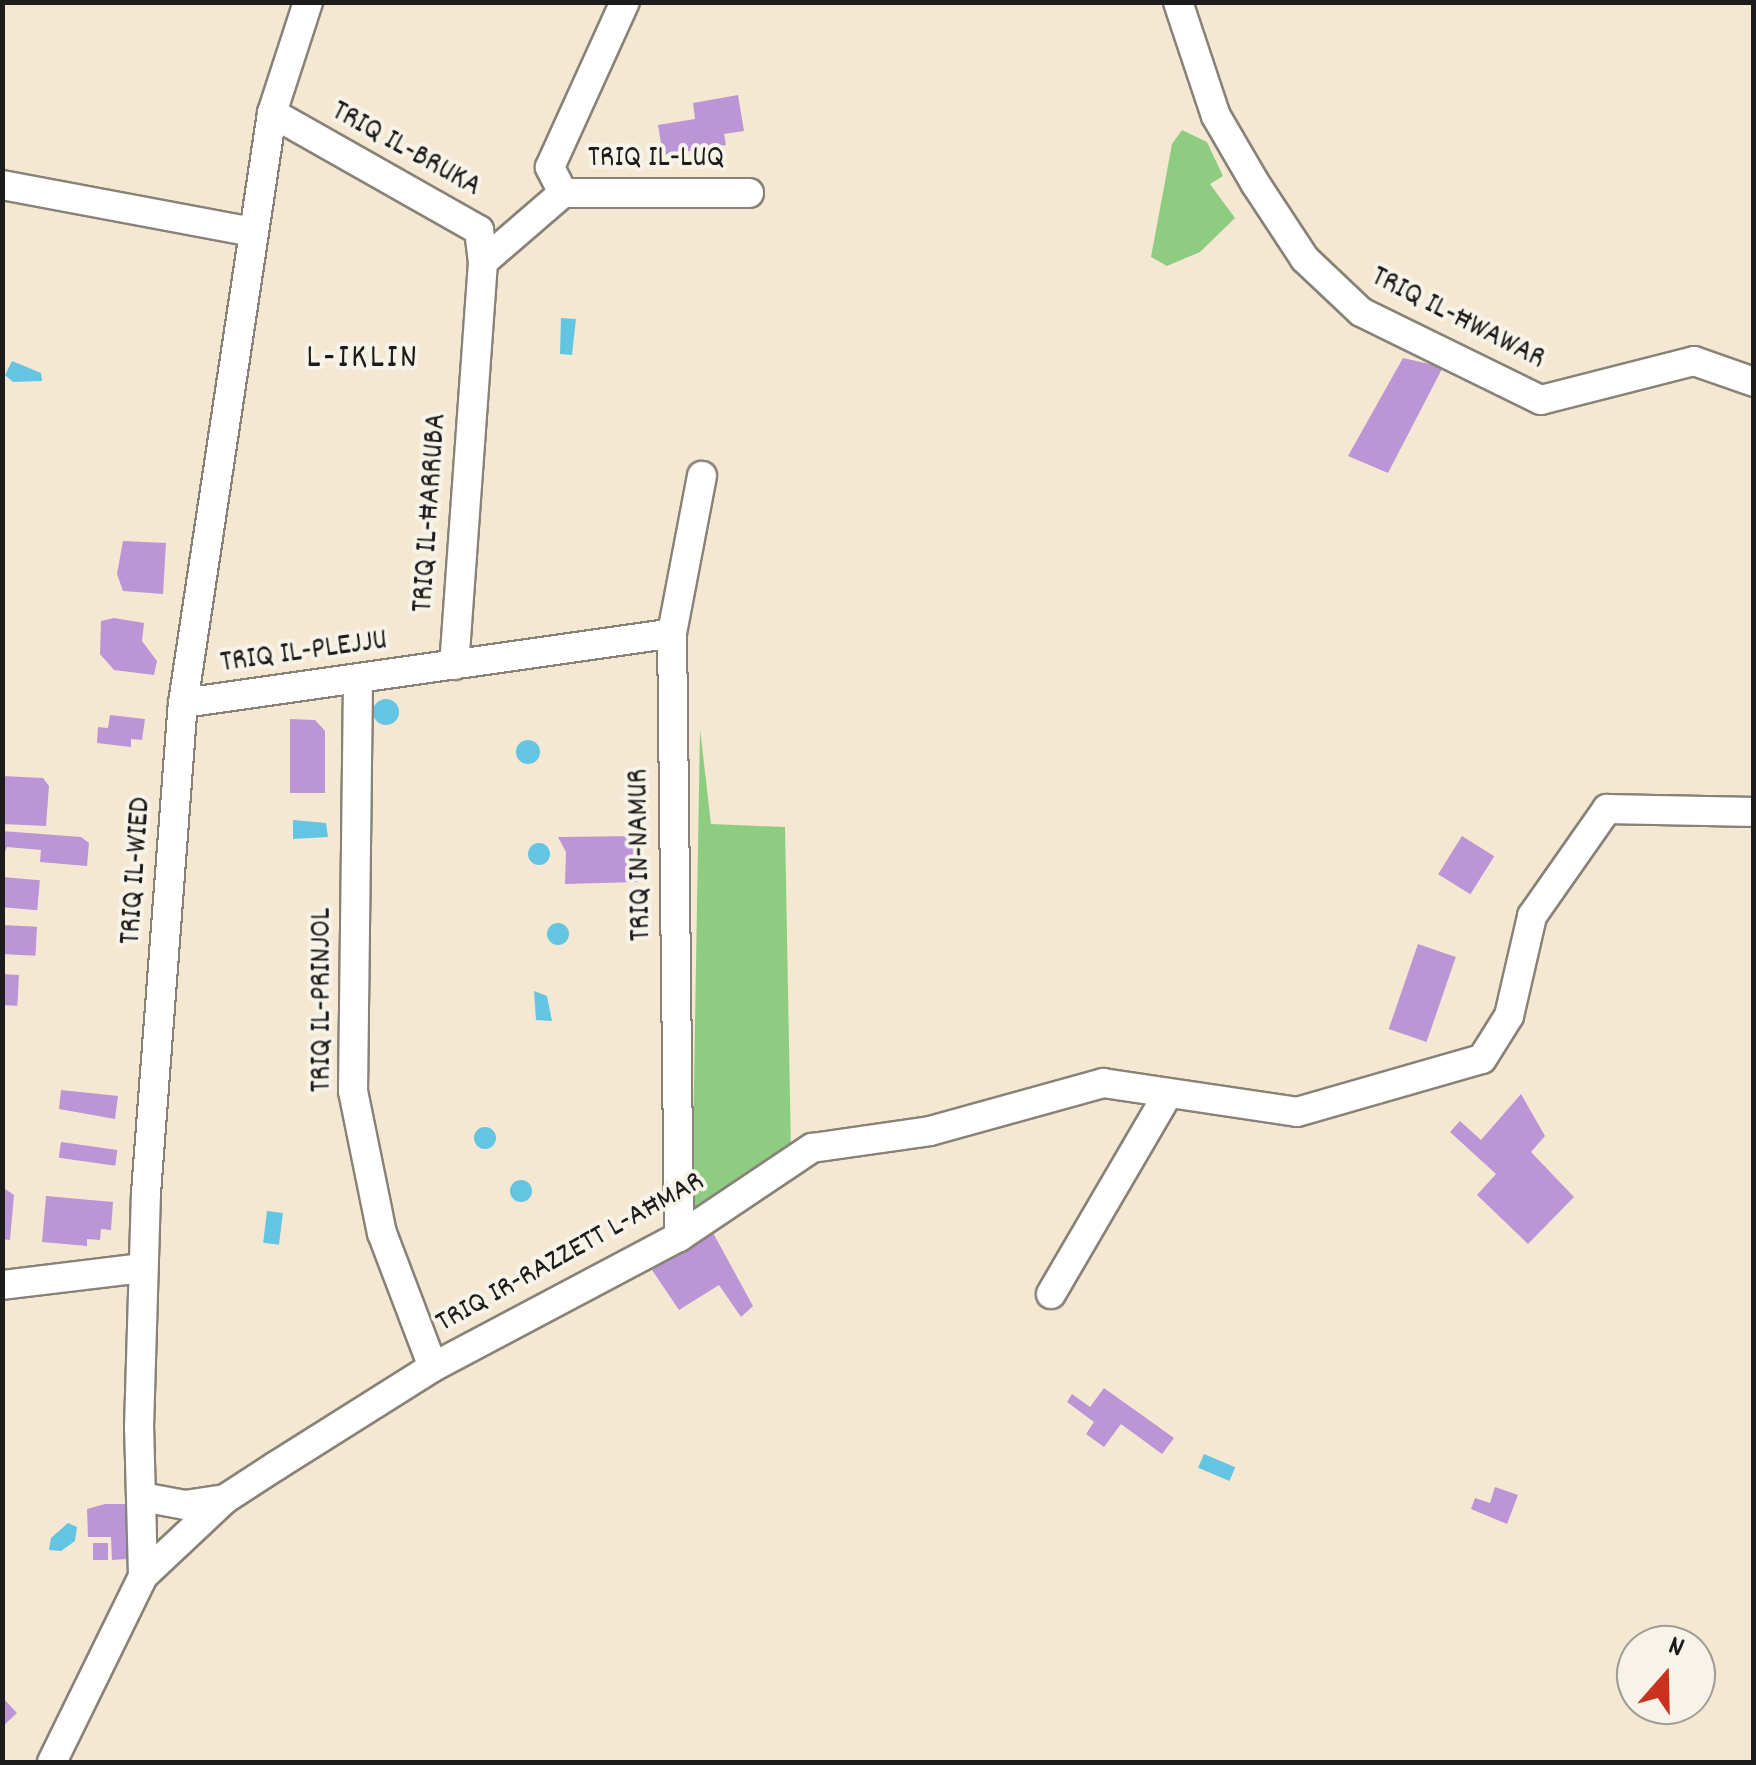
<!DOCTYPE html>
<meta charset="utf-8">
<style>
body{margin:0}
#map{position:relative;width:1756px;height:1765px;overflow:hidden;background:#f5e8d3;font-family:Dekko,sans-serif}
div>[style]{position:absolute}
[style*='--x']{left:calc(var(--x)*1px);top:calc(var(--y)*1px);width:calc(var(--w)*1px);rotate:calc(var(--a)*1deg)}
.green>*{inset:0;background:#8ecc82}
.water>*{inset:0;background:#64c5e2;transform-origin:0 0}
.round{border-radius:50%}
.building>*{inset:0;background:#bb95d5;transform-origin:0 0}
.roads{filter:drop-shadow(2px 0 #888278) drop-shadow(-2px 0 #888278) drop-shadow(0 2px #888278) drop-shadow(0 -2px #888278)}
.minor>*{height:28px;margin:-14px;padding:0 14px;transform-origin:14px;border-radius:14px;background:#fff}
span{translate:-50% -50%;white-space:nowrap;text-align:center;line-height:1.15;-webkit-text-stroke:8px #f7f3e8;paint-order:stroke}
.street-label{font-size:30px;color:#1c1c1c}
.quarter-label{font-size:35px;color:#1c1c1c;letter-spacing:2.5px}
.frame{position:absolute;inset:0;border:5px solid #1c1c1c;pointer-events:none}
.north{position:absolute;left:1616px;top:1625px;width:100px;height:100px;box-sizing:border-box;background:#f7f3e8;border:2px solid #9f9d96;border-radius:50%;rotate:20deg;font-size:28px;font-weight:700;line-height:40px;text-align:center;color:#1c1c1c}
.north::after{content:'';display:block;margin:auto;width:35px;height:45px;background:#c8321e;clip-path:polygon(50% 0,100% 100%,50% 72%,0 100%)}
</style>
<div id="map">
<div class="green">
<div style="clip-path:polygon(1182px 130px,1207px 142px,1223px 176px,1210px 184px,1235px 218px,1200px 252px,1167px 266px,1151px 257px,1172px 144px)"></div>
<div style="clip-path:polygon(700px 729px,711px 824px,785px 827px,791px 1154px,697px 1218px,692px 1200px)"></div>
</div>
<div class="water">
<div style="clip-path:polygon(561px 318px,576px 319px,572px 355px,560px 354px)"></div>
<div style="clip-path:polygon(12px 361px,41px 373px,42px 381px,13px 382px,5px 375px)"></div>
<div class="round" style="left:373px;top:699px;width:26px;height:26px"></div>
<div class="round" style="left:516px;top:740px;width:24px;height:24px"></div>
<div style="clip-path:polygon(293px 820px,326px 823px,328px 837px,293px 839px)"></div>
<div class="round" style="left:528px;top:843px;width:22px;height:22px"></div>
<div class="round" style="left:547px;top:923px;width:22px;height:22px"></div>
<div style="clip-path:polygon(534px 991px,547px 996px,552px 1021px,536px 1020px)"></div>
<div class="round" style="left:474px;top:1127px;width:22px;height:22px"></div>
<div class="round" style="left:510px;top:1180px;width:22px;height:22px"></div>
<div style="left:267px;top:1211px;width:16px;height:32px;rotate:7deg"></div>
<div style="left:1204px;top:1454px;width:34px;height:15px;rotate:23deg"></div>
<div style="clip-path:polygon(68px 1523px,77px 1527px,75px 1541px,61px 1551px,49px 1550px,51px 1538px)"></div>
</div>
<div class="building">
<div style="clip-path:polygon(738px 95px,744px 131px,724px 134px,726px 145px,663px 155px,658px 125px,695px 119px,693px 103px)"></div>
<div style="clip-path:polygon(1403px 358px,1443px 367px,1388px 473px,1348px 456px)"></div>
<div style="clip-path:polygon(123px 541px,166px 543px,163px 594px,123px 591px,117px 574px)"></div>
<div style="clip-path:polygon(114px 618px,144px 623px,142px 641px,157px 661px,154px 675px,114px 670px,100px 654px,101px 621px)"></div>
<div style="clip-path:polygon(110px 715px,145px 719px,142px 740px,131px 739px,131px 747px,97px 743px,98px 727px,108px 728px)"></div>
<div style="clip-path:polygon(290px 719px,315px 720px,325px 731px,325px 793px,290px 793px)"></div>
<div style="clip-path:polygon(2px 776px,43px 778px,49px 786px,46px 826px,2px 824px)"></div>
<div style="clip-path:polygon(2px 831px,81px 837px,89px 843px,87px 866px,40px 862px,41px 850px,7px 847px,2px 858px)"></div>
<div style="clip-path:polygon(639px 836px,638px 882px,565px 884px,566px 852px,558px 837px)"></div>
<div style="left:1462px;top:836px;width:38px;height:45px;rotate:32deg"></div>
<div style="left:2px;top:877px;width:38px;height:30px;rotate:5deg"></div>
<div style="left:2px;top:925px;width:35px;height:29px;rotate:3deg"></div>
<div style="left:1418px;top:944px;width:40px;height:90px;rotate:19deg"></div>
<div style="left:2px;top:974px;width:17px;height:31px;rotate:3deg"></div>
<div style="clip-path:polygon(61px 1090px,118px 1096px,115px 1119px,59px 1109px)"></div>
<div style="clip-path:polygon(1521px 1094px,1545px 1136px,1531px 1152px,1574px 1197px,1528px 1244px,1477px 1195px,1496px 1174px,1450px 1132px,1460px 1121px,1481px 1140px)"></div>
<div style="left:61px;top:1142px;width:57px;height:16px;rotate:8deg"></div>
<div style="clip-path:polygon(2px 1187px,14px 1195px,10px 1240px,2px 1239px)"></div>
<div style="clip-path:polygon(46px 1196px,113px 1202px,111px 1230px,101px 1229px,100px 1240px,87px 1239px,87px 1246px,42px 1242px)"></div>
<div style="clip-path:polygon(712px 1231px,753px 1306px,741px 1317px,719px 1285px,679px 1310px,650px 1267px)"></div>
<div style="clip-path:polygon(1104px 1388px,1174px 1438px,1162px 1454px,1121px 1424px,1104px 1447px,1086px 1434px,1094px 1422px,1067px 1402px,1072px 1394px,1090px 1407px)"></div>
<div style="clip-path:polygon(1495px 1487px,1518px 1495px,1507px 1524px,1471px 1509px,1475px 1498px,1490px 1503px)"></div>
<div style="clip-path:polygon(105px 1504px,127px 1504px,127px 1559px,112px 1560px,111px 1537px,88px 1537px,87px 1509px)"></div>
<div style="left:93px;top:1543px;width:15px;height:17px"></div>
<div style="clip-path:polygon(2px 1697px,17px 1713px,2px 1727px)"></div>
</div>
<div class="roads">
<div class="minor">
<div style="--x:1178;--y:2;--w:120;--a:71.6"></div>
<div style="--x:1216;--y:116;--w:78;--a:59.8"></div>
<div style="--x:1255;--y:183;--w:91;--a:56.7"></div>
<div style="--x:1305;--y:259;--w:77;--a:43.4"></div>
<div style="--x:1361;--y:312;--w:200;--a:26.1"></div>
<div style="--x:1541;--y:400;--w:158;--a:-14.3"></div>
<div style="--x:1694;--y:361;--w:64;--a:19.3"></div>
<div style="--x:272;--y:113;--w:238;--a:29.5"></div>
<div style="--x:479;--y:230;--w:32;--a:83"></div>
<div style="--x:483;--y:262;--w:404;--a:94.1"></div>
<div style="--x:2;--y:185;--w:256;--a:10.6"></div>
<div style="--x:563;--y:193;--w:186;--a:0"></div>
<div style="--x:483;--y:262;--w:106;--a:-40.8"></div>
<div style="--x:563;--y:193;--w:29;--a:-117"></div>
<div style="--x:550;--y:167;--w:181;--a:-65.6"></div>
<div style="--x:358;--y:682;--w:409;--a:90.7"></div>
<div style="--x:353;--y:1091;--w:145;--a:78.5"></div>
<div style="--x:382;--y:1233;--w:143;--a:69.2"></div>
<div style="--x:183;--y:703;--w:494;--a:-8.1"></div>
<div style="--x:679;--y:1237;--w:604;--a:-90.66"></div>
<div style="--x:672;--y:633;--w:160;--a:-79.2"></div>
<div style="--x:2;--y:1285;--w:142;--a:-6.9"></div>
<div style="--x:1051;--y:1294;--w:232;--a:-59.7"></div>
<div style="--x:142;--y:1497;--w:44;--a:10.5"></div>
<div style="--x:185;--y:1505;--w:40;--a:-8.5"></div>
<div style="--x:143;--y:1576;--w:112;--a:-43.2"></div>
<div style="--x:225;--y:1499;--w:61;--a:-32.9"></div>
<div style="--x:276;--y:1466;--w:186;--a:-32.2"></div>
<div style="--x:433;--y:1367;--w:278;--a:-27.9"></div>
<div style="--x:679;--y:1237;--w:160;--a:-33.8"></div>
<div style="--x:812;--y:1148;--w:119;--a:-8.2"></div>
<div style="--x:930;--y:1131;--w:180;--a:-15.5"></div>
<div style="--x:1103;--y:1083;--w:196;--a:8.5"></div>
<div style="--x:1297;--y:1112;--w:192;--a:-16"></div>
<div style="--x:1482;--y:1059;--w:51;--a:-57.9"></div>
<div style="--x:1509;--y:1016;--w:103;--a:-77"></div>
<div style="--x:1532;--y:916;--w:131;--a:-55"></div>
<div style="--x:1607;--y:809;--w:147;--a:1.2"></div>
<div style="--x:52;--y:1762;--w:207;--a:-63.9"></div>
<div style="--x:143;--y:1576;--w:148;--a:-91.5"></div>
<div style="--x:139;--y:1428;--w:235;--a:-88.3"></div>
<div style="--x:146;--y:1193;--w:491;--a:-85.7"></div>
<div style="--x:183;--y:703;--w:597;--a:-81.42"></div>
<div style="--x:272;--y:113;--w:117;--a:-72"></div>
</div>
</div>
<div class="street-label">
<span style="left:405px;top:151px;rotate:29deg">TRIQ IL-BRUKA</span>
<span style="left:656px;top:160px">TRIQ IL-LUQ</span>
<span style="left:1457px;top:320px;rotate:27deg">TRIQ IL-ĦWAWAR</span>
<span style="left:432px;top:513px;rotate:-86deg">TRIQ IL-ĦARRUBA</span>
<span style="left:304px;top:654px;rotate:-8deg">TRIQ IL-PLEJJU</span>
<span style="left:642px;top:855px;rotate:-91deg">TRIQ IN-NAMUR</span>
<span style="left:138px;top:871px;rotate:-86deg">TRIQ IL-WIED</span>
<span style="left:324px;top:1000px;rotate:-90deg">TRIQ IL-PRINJOL</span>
<span style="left:571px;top:1254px;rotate:-29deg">TRIQ IR-RAZZETT L-AĦMAR</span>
</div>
<div class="quarter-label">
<span style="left:363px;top:359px">L-IKLIN</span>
</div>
<div class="frame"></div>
<div class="north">N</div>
</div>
